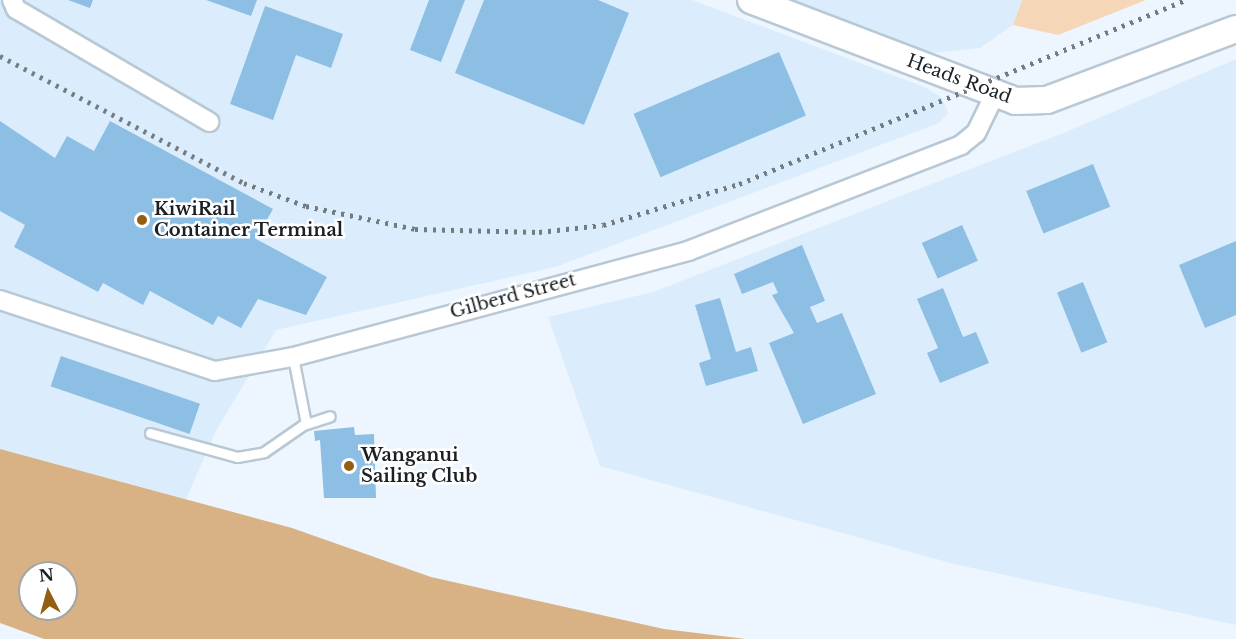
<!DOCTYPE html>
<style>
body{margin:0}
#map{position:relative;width:1236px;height:639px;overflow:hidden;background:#edf6fe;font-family:"Libre Baskerville",serif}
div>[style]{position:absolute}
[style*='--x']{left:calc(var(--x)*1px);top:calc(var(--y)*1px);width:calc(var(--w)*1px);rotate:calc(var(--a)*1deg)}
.built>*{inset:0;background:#dbedfc}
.green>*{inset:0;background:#f5d7b7}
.water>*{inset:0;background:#d8b185}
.building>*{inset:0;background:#8dbee3;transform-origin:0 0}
.roads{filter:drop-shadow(2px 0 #b8c8d4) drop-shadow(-2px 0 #b8c8d4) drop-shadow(0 2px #b8c8d4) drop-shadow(0 -2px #b8c8d4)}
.service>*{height:9px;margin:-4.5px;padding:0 4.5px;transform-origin:4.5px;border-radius:4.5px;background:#fff}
.minor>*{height:18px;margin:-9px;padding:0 9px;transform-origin:9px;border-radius:9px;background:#fff}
.secondary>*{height:26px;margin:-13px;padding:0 13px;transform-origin:13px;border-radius:13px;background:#fff}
.rail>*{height:4.5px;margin-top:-2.25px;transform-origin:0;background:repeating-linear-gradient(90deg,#737b80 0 3px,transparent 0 9px)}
.dots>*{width:16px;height:16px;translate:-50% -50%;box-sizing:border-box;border:3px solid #fff;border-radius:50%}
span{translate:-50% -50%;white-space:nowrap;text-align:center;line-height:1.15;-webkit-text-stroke:5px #fff;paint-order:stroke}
.street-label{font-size:18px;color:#1a2024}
.poi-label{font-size:18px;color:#1a2024;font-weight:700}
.left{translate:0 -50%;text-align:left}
.north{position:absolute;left:18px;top:561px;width:60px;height:60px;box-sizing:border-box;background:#fff;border:2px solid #a3a6a7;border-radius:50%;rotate:354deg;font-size:16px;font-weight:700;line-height:24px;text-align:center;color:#1a2024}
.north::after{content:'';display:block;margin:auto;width:21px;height:27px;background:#935e12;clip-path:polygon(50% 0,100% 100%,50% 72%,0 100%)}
</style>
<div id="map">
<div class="built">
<div style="clip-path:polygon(0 0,692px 0,927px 88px,942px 98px,948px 113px,939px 123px,555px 267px,276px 330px,216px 431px,186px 499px,0 449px)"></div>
<div style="clip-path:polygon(785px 0,1022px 0,1013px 25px,980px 48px,922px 54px)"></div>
<div style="clip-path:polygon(1236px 59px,1236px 625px,954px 564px,600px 466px,548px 317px,653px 292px,1066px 132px)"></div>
</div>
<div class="green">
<div style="clip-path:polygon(1022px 0,1146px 0,1058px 35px,1013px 25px)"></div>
</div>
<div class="water">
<div style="clip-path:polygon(evenodd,0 449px,292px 528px,431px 577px,664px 629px,746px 639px,44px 639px,0 623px,0 449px,30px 573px,66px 573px,66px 609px,30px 609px,30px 573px)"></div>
</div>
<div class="building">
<div style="clip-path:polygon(68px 0,93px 0,90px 8px)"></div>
<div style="clip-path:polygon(206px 0,257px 0,251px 16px)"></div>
<div style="clip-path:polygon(429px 0,465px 0,441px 62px,410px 50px)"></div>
<div style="clip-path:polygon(484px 0,598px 0,629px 13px,584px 125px,455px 73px)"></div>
<div style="clip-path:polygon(265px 6px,343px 34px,331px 68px,296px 55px,273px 120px,230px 104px)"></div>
<div style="left:779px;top:52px;width:69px;height:158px;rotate:67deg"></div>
<div style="clip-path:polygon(0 121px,55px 158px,67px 136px,94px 151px,110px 121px,273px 209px,256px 239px,327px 277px,306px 315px,258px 299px,241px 328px,218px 316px,213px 325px,150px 291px,143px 305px,103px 283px,98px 292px,14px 247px,25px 225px,0 211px)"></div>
<div style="left:1093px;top:164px;width:46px;height:72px;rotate:68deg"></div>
<div style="left:962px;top:225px;width:39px;height:44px;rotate:66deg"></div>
<div style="clip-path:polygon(1236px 241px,1236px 315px,1205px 328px,1179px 265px)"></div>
<div style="clip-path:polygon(802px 245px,825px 301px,810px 307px,817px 323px,842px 313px,876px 394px,803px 424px,769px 343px,794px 333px,772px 295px,778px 293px,773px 282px,742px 294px,734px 274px)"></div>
<div style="left:1083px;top:282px;width:65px;height:28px;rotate:68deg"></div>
<div style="clip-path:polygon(943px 288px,963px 337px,976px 332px,989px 363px,940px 383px,927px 353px,938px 348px,917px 299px)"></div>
<div style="clip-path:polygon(720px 298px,736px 352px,751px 347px,758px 371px,706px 386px,699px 363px,711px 359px,695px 305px)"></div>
<div style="left:61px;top:356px;width:147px;height:32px;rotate:19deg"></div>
<div style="clip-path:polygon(354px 427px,355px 435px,374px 434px,376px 498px,324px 498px,320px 440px,315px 441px,314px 431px)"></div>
</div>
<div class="roads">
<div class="service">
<div style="--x:293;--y:357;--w:68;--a:79"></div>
<div style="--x:150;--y:433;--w:90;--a:15.4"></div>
<div style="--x:237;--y:457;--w:27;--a:-10"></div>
<div style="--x:264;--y:452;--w:47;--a:-34.7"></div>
<div style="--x:303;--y:425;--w:28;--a:-18"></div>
</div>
<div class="minor">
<div style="--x:12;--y:0;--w:10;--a:66"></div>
<div style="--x:16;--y:9;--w:224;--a:30.3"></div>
<div style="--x:0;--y:300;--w:226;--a:18.3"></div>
<div style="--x:215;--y:371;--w:79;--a:-10.2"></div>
<div style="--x:293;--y:357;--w:409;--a:-15"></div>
<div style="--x:688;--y:251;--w:293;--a:-21.2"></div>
<div style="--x:961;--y:145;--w:19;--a:-39"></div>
<div style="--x:976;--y:133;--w:41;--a:-64.1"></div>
</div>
<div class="secondary">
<div style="--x:751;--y:0;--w:283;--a:20.9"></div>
<div style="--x:1015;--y:101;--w:32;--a:-2"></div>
<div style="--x:1047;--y:100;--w:202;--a:-20.6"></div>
</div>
</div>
<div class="rail">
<div style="--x:0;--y:56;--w:275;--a:27.5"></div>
<div style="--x:244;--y:183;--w:66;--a:20.4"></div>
<div style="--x:306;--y:206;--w:111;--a:11.9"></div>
<div style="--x:415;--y:229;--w:124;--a:1.4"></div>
<div style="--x:539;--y:232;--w:64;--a:-6.2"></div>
<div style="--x:603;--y:225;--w:142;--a:-16.8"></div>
<div style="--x:739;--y:184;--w:483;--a:-22.4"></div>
</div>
<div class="dots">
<div style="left:142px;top:220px;background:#935e12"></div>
<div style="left:349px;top:466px;background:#935e12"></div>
</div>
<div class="street-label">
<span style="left:959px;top:79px;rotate:20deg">Heads Road</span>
<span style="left:513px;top:296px;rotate:-15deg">Gilberd Street</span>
</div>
<div class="poi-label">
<span class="left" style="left:154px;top:220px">KiwiRail<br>Container Terminal</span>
<span class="left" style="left:361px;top:466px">Wanganui<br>Sailing Club</span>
</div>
<div class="north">N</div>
</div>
